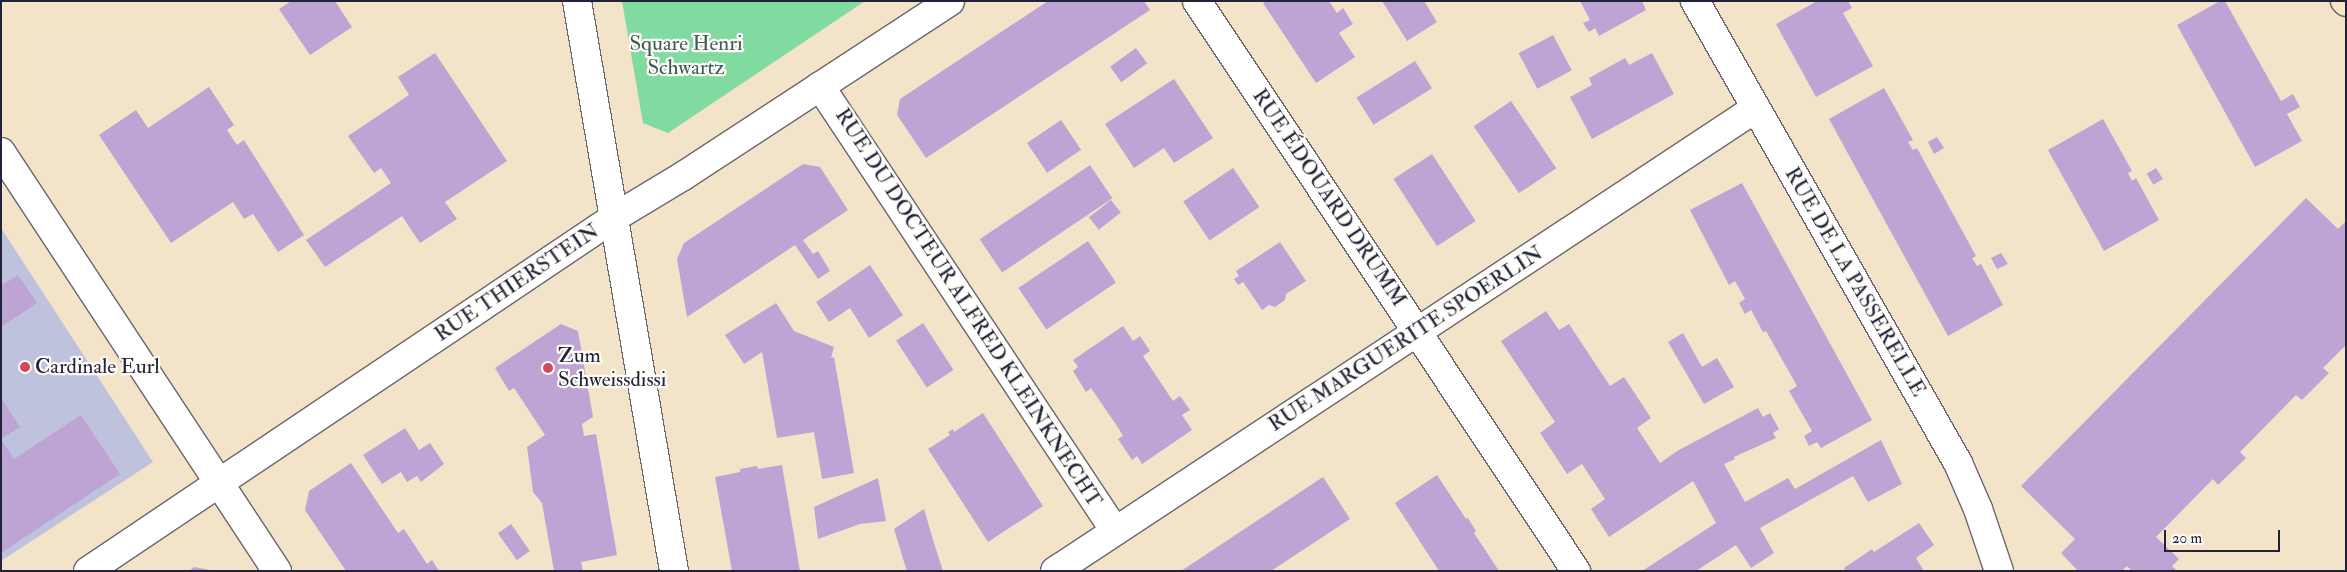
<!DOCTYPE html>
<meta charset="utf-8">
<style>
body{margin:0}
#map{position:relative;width:2347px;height:572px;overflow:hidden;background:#f3e4c9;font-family:"IM FELL Double Pica",serif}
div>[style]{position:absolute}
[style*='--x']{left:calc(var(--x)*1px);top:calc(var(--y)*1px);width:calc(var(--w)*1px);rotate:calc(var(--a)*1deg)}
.industrial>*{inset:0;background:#bfc2dd}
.green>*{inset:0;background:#81da9f}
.building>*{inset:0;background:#bda4d4;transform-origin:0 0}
.roads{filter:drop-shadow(1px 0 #6b666d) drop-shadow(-1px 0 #6b666d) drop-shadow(0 1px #6b666d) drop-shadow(0 -1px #6b666d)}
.street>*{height:28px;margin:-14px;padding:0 14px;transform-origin:14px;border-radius:14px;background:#fff}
.secondary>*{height:28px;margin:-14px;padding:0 14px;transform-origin:14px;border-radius:14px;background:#f9e7c3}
.dots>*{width:14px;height:14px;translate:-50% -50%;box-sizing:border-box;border:2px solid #fdfcf7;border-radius:50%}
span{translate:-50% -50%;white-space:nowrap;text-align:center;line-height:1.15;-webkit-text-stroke:4.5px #fdfcf7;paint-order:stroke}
.park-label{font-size:21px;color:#3e5959}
.street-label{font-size:21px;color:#22223b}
.poi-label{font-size:21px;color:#22223b}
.left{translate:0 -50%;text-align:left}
.frame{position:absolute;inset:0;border:2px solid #22223b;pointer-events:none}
.scale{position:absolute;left:2164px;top:530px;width:116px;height:22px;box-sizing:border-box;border:2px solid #22223b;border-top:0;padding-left:6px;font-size:15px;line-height:18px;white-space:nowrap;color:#22223b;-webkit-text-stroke:4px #fdfcf7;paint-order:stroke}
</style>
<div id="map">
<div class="industrial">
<div style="clip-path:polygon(1px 228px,153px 462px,1px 561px)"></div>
</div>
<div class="green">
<div style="clip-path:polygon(622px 1px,865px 1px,668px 133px,643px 123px)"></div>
</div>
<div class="building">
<div style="clip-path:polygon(291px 1px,335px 1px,352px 27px,310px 55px,279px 9px)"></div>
<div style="clip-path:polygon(1048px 1px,1144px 1px,1150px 10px,926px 158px,897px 115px,900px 99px)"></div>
<div style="clip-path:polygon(1266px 1px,1329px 1px,1337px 13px,1343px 8px,1353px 24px,1339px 33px,1355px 57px,1316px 83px,1263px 3px)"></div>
<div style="clip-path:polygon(1382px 1px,1424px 1px,1437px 22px,1407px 41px)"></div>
<div style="clip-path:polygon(1580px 1px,1642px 1px,1646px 10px,1599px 36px,1595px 28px,1589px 32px,1583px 23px,1590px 20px)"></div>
<div style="clip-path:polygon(1817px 1px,1848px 1px,1852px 8px,1843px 13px,1873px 66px,1816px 97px,1776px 24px)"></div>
<div style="clip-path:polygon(2220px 1px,2225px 1px,2281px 101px,2293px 94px,2300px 107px,2287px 114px,2302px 141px,2255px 167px,2177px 25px)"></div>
<div style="left:1553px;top:35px;width:40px;height:39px;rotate:62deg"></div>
<div style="left:1136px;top:48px;width:19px;height:32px;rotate:54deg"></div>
<div style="clip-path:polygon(435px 53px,507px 161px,445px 202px,457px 219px,420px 243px,402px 216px,325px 267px,306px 240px,391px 183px,381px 168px,374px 173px,348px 136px,409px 95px,398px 77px)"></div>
<div style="clip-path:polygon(1652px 53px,1674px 94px,1592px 139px,1570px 97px,1592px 85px,1589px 78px,1625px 58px,1629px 65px)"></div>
<div style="left:1415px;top:61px;width:32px;height:69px;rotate:58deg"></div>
<div style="clip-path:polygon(1174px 79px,1213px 138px,1174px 163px,1164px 148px,1134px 168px,1105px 124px)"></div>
<div style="clip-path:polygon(209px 87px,234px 125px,227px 130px,237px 145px,244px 140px,304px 235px,278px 252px,253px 214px,244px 219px,233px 202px,171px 243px,99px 135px,136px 110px,148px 128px)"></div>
<div style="clip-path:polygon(1884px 88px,1913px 140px,1908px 142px,1913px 150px,1917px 148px,1976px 256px,1972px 258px,1977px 266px,1981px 264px,2003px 305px,1948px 336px,1829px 119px)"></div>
<div style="left:1511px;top:101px;width:81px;height:45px;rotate:56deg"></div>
<div style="clip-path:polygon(2103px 119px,2132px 171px,2128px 173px,2132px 181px,2136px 178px,2159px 220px,2104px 251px,2048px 150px)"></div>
<div style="left:1061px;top:120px;width:36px;height:41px;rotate:56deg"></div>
<div style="clip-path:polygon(1937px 137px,1944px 148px,1934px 154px,1928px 142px)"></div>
<div style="left:1432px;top:154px;width:80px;height:46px;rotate:57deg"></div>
<div style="clip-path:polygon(803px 164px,820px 167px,848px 210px,803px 240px,813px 254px,818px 251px,830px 271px,818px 279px,795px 245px,687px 317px,677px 259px,684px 243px)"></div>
<div style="left:1090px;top:165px;width:40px;height:133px;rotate:56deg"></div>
<div style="left:1233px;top:168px;width:47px;height:60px;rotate:56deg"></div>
<div style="left:2156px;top:168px;width:13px;height:11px;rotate:58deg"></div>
<div style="clip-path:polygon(1742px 183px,1872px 420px,1821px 448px,1817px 442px,1809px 446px,1804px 436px,1812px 431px,1789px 391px,1797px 386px,1766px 331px,1763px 332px,1751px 310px,1745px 314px,1739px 303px,1745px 299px,1735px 281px,1729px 285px,1690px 210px)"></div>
<div style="clip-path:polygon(2306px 198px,2338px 229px,2346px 221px,2346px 345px,2323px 368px,2329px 373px,2302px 400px,2296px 395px,2240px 452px,2246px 458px,2218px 485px,2213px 479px,2156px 537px,2179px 559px,2172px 566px,2177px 571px,2132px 571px,2127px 566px,2122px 571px,2078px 571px,2061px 553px,2075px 539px,2021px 486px)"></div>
<div style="left:1111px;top:200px;width:16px;height:28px;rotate:52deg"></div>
<div style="left:1088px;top:241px;width:50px;height:84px;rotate:56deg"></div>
<div style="clip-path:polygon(1280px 242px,1306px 281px,1286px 294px,1285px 300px,1275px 307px,1269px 305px,1262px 310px,1243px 282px,1238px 285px,1234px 279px,1239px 276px,1236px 271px)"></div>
<div style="clip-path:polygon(2001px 253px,2008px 264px,1997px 269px,1991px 258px)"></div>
<div style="clip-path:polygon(870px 265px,903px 315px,869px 338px,850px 308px,829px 322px,816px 302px)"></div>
<div style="clip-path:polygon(18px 275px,37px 303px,1px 327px,1px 286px)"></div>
<div style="clip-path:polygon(776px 303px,794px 331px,834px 347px,831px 358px,834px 357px,854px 473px,822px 479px,814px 432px,777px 438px,762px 352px,744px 364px,725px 335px)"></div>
<div style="clip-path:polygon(1546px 311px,1559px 330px,1569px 324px,1610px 386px,1624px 377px,1651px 418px,1637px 428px,1660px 463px,1677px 451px,1758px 408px,1763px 417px,1770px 413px,1779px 429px,1773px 433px,1776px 438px,1734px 457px,1735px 459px,1724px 464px,1745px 502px,1788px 478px,1795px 489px,1881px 440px,1902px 484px,1868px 502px,1853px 476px,1760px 528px,1774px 553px,1751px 568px,1736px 545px,1696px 571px,1642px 571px,1716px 523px,1693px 481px,1609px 537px,1591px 509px,1605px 499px,1582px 464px,1567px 474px,1554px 454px,1540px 433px,1555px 422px,1501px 341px)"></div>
<div style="left:923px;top:323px;width:56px;height:32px;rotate:57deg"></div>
<div style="clip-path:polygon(561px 324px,578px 331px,593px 417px,582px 424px,584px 436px,596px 434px,617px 555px,581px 562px,583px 571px,554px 571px,542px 503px,533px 492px,527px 447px,545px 435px,514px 388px,509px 391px,495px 368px)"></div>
<div style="clip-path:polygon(1123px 326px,1133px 341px,1140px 336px,1150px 351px,1143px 356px,1173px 401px,1180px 396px,1190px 410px,1182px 415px,1192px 430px,1142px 464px,1137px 456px,1132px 460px,1118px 439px,1123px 436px,1119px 429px,1091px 388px,1086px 392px,1073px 371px,1078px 367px,1073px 360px)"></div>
<div style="clip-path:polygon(1683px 333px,1702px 367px,1717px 358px,1734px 387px,1704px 404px,1668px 342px)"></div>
<div style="clip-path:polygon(1px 398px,20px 427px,1px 439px,14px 459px,81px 415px,120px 474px,1px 553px)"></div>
<div style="clip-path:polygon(983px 413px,1043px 506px,988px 542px,928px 449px,950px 435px,948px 432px,953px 429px,954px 432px)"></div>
<div style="clip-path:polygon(405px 428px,419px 450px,430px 443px,444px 464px,421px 482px,417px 476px,407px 482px,401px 472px,382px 484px,363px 455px)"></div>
<div style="clip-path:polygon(351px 463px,398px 533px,404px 529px,427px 564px,432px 560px,439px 571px,346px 571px,305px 510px,309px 491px)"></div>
<div style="clip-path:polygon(782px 465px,800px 571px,732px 571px,715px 477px,740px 472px,740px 469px,757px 466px,758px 469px)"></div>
<div style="clip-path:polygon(1437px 475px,1466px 519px,1468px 518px,1476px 531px,1474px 533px,1499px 571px,1439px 571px,1395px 503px)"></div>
<div style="clip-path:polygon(1323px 477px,1350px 519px,1271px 571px,1181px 571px)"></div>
<div style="clip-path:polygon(878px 478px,886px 521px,860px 524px,818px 539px,814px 507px)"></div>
<div style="clip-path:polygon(924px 509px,934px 543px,943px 571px,907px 571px,904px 562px,894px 529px)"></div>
<div style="clip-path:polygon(1919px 523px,1934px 545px,1916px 558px,1924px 571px,1846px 571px,1844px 568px,1872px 549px,1874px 552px)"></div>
<div style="left:511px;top:524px;width:33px;height:16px;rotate:55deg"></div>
<div style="clip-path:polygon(194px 567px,210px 570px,210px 571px,189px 571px)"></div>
</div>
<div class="roads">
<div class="street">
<div style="--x:577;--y:1;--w:578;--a:80.34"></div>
<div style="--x:1197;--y:1;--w:685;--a:56.38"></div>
<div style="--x:1695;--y:1;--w:532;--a:60.35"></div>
<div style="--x:1958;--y:463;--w:50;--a:66.5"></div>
<div style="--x:1978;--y:509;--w:65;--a:71.3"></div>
<div style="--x:820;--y:86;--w:534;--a:56.46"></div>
<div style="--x:1;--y:152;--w:502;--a:56.63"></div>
<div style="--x:88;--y:571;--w:635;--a:-33.89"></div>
<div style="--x:615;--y:217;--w:79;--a:-31.1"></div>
<div style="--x:683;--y:176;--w:319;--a:-33.2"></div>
<div style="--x:1055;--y:571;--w:840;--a:-33.44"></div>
</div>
<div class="secondary">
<div style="--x:2345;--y:1;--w:1;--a:45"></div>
</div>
</div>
<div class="dots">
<div style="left:25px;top:367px;background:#d1495b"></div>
<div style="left:548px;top:368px;background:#d1495b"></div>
</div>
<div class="park-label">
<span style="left:686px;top:56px">Square Henri<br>Schwartz</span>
</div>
<div class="street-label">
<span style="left:1329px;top:198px;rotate:56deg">RUE ÉDOUARD DRUMM</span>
<span style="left:1855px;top:282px;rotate:60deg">RUE DE LA PASSERELLE</span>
<span style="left:517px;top:283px;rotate:-34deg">RUE THIERSTEIN</span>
<span style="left:968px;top:308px;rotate:57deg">RUE DU DOCTEUR ALFRED KLEINKNECHT</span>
<span style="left:1406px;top:339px;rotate:-33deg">RUE MARGUERITE SPOERLIN</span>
</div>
<div class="poi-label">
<span class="left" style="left:558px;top:368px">Zum<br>Schweissdissi</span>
<span class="left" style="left:35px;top:367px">Cardinale Eurl</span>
</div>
<div class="frame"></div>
<div class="scale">20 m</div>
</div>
